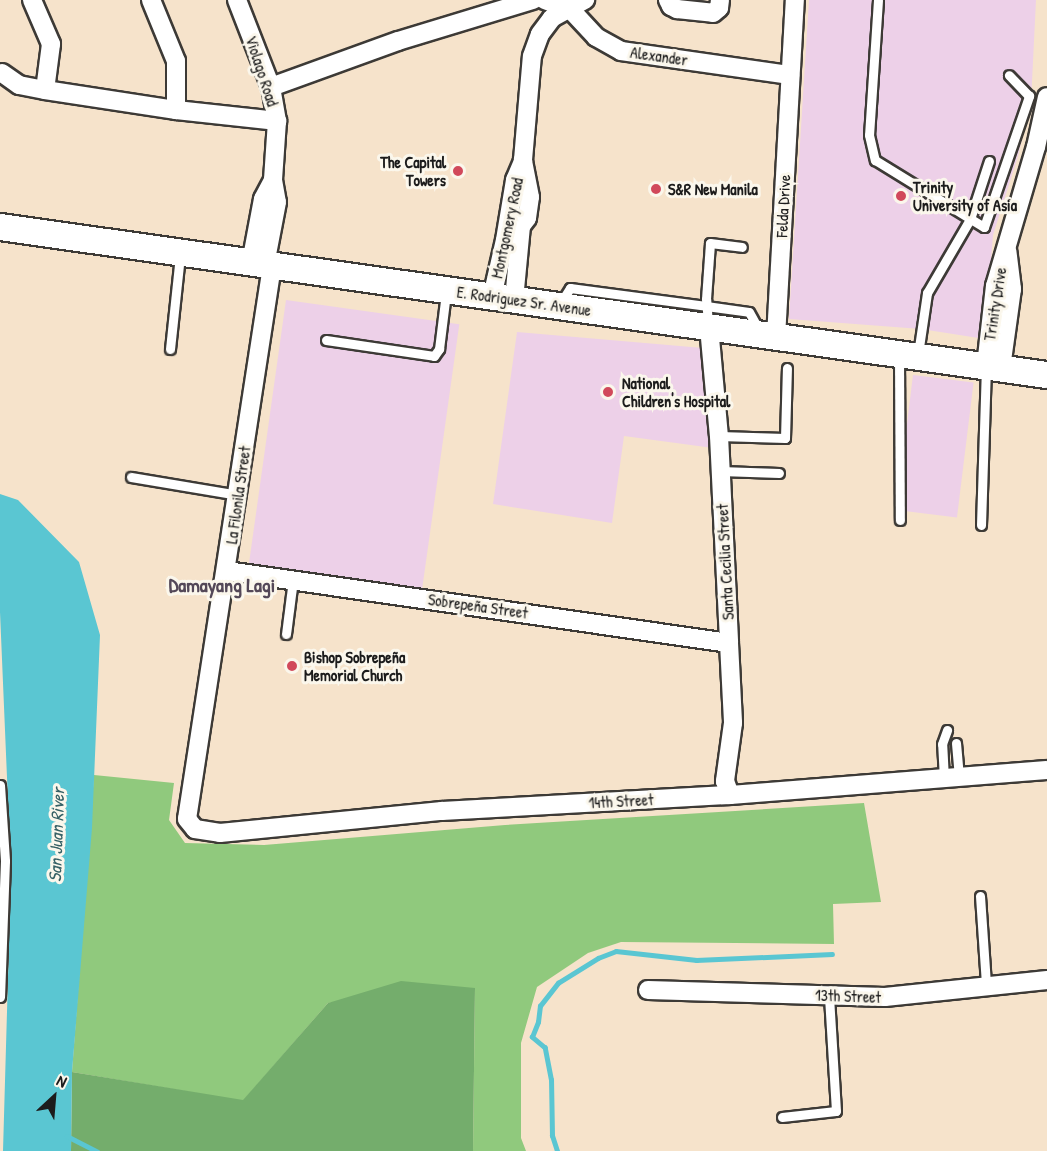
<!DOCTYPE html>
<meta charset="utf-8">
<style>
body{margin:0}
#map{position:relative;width:1047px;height:1151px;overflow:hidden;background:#f6e3cb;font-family:"Patrick Hand",sans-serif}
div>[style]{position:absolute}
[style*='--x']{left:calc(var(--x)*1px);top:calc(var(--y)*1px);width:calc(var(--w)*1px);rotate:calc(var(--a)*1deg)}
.built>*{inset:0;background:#edd0e8;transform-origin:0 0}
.green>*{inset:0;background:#90c97d}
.forest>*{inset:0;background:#74ad6c}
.water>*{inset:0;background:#5ac6d2}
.stream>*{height:4.5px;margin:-2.25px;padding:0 2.25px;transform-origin:2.25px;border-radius:2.25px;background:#5ac6d2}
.roads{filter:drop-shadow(2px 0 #3d3a36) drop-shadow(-2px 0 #3d3a36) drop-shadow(0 2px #3d3a36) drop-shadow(0 -2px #3d3a36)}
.lane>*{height:9px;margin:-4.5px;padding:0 4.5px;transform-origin:4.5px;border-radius:4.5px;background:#fff}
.street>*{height:18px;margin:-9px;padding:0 9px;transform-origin:9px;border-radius:9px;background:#fff}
.secondary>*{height:26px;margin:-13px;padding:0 13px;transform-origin:13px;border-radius:13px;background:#fff}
.dots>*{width:16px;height:16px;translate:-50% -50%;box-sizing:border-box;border:3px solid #fbf7ec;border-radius:50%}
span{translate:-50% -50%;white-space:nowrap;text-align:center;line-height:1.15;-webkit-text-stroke:6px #fbf7ec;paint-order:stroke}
.street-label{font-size:16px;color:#1c1c1c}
.poi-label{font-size:16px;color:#1c1c1c;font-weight:700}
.right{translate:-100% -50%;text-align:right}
.left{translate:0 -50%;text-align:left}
.water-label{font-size:18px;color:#356065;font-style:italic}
.quarter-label{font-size:20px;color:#544858;font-weight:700}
.north{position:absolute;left:24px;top:1067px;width:60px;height:60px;-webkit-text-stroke:4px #fbf7ec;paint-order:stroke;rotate:26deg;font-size:16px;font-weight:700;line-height:24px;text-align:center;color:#1c1c1c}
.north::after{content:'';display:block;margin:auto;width:21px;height:27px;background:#1c1c1c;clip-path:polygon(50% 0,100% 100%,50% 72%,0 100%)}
</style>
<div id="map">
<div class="built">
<div style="clip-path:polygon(809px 0,1036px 0,1031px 102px,1018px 156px,993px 235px,985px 339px,921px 329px,789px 319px)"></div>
<div style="left:286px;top:300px;width:175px;height:272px;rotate:8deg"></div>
<div style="clip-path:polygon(517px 332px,703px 348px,713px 448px,624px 436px,612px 523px,493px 504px)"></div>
<div style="left:913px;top:375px;width:61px;height:136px;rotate:7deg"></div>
</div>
<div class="green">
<div style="clip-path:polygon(94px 775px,174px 783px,169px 820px,185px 843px,264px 845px,505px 825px,864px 803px,881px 902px,833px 904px,834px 944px,621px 942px,588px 953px,537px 987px,521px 1043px,521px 1138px,526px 1151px,473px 1151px,475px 988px,328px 1003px,243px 1101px,72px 1072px)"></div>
</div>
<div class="forest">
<div style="clip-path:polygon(401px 981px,475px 988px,473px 1151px,71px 1151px,72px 1072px,243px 1100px,328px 1003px)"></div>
</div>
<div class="water">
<div style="clip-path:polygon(0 494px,18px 500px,79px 562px,100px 635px,92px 828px,72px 1072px,71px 1151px,3px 1151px,11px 872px,0 612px)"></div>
</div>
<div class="stream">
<div style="--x:67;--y:1136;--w:34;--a:27"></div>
<div style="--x:557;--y:1151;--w:16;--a:-108"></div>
<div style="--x:552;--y:1136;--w:56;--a:-91"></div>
<div style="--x:551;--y:1080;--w:33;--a:-101"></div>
<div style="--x:545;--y:1048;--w:17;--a:-140"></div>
<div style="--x:532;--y:1037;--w:16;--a:-68"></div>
<div style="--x:538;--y:1022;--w:16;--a:-83"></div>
<div style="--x:540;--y:1006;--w:29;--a:-52"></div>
<div style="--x:558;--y:983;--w:47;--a:-32"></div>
<div style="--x:598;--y:958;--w:19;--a:-21"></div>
<div style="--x:616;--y:951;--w:81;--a:6.4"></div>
<div style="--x:696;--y:960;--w:136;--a:-2.5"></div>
</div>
<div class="roads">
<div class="lane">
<div style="--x:878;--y:0;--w:135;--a:93.8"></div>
<div style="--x:869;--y:135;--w:26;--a:77"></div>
<div style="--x:875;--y:160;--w:128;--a:31.6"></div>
<div style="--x:984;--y:227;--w:139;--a:-71"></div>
<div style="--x:1029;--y:96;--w:29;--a:-134"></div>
<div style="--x:560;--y:304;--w:19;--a:-58"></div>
<div style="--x:570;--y:288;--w:137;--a:7.5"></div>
<div style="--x:706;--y:306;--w:43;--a:7.9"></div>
<div style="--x:749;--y:312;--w:21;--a:61"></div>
<div style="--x:708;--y:325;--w:26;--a:-94"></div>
<div style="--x:706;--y:299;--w:56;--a:-85.9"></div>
<div style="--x:710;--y:243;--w:32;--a:7"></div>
<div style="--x:326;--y:340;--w:109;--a:8.4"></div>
<div style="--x:434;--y:356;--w:9;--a:-54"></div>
<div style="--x:439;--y:349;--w:56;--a:-82.9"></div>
<div style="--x:170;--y:349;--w:95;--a:-83.9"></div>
<div style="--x:918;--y:354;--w:62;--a:-81.6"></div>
<div style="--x:927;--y:293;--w:86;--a:-59.8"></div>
<div style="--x:970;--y:219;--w:61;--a:-71.9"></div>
<div style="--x:899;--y:356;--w:164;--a:89.7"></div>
<div style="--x:719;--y:436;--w:66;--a:1.7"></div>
<div style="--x:785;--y:438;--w:70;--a:-88.4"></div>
<div style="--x:720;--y:471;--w:59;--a:1.9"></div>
<div style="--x:131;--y:477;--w:109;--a:9.5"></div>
<div style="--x:981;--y:525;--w:157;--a:-88.2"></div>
<div style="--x:286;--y:634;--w:55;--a:-82.7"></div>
<div style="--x:956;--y:743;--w:35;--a:85"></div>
<div style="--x:944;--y:779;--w:35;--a:-93"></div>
<div style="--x:942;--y:744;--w:15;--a:-70"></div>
<div style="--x:0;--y:785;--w:76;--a:86.2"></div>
<div style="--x:5;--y:861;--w:136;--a:92.1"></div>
<div style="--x:980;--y:896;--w:89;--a:86.1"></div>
<div style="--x:782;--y:1117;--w:54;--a:-6.3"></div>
<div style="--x:836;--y:1111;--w:116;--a:-93.5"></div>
</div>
<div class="street">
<div style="--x:32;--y:0;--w:48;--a:66.6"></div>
<div style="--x:51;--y:44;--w:46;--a:97.4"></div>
<div style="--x:151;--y:0;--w:66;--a:67.7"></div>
<div style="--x:176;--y:61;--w:49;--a:90"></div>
<div style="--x:237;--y:0;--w:93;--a:68.7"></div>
<div style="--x:271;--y:87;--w:35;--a:80"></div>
<div style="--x:277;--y:121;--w:59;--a:93.9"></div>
<div style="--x:273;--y:180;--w:22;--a:80"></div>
<div style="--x:277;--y:202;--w:64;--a:100.8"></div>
<div style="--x:545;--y:0;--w:28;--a:21"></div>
<div style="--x:571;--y:10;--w:37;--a:47"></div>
<div style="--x:596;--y:37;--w:29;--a:29"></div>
<div style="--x:621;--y:51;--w:171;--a:8.1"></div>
<div style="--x:668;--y:0;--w:7;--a:63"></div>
<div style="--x:671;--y:6;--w:7;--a:27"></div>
<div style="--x:677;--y:9;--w:36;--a:6"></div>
<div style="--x:713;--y:13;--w:8;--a:-40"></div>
<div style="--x:719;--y:8;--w:8;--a:-83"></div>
<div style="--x:2;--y:73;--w:21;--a:35"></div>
<div style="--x:19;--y:85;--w:26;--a:11"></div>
<div style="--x:45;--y:90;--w:133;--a:8.7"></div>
<div style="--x:176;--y:110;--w:102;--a:6.2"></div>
<div style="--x:271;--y:87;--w:135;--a:-19.9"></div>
<div style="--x:398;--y:41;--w:141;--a:-16.9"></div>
<div style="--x:251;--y:263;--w:65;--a:-79.4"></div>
<div style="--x:263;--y:199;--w:21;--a:-62"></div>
<div style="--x:272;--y:266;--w:559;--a:98.74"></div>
<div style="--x:187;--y:819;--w:13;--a:51"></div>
<div style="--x:195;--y:829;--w:25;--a:9"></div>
<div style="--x:220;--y:833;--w:223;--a:-5.7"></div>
<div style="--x:442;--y:811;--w:288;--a:-3.2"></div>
<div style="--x:730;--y:795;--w:318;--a:-4.5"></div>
<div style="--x:492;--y:297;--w:58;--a:-77.2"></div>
<div style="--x:505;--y:240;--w:61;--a:-80.5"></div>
<div style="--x:515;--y:180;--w:21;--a:-67"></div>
<div style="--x:514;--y:300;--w:74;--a:-84.6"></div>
<div style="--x:521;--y:226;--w:10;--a:-53"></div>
<div style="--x:527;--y:218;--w:21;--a:-82"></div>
<div style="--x:530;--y:197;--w:38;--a:-101"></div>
<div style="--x:523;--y:160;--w:104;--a:-85.1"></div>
<div style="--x:532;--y:56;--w:23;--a:-70"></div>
<div style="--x:540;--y:34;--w:20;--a:-53"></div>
<div style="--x:552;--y:18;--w:38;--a:-29"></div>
<div style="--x:709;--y:327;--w:109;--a:84.8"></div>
<div style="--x:719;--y:436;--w:207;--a:87.2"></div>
<div style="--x:729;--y:643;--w:80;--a:87.1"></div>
<div style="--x:733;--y:723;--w:59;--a:97.9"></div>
<div style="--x:725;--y:781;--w:15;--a:70"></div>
<div style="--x:776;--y:337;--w:338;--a:-86.8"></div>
<div style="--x:986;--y:366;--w:81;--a:-83.6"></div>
<div style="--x:995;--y:286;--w:145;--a:-73.6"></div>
<div style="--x:1036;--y:147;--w:51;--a:-77.6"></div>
<div style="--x:1001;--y:368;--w:80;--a:-82.1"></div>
<div style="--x:1012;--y:289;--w:38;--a:-97"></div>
<div style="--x:227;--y:571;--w:507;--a:8.16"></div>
<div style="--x:648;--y:990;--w:237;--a:1.7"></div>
<div style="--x:885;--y:997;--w:163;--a:-6"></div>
</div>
<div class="secondary">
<div style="--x:0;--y:227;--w:1057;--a:8.05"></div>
</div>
</div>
<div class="dots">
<div style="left:458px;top:171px;background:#d1495b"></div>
<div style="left:656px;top:189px;background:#d1495b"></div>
<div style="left:901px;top:196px;background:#d1495b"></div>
<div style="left:608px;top:392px;background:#d1495b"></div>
<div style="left:292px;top:666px;background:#d1495b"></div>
</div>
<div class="street-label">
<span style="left:659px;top:56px;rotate:8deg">Alexander</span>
<span style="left:262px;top:71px;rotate:72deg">Violago Road</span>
<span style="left:783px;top:206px;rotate:-87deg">Felda Drive</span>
<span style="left:507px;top:228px;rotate:-78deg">Montgomery Road</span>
<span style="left:524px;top:301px;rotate:8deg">E. Rodriguez Sr. Avenue</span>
<span style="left:995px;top:304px;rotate:-81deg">Trinity Drive</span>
<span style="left:238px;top:495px;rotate:-82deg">La Filonila Street</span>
<span style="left:725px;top:562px;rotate:-93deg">Santa Cecilia Street</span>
<span style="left:478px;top:606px;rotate:8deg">Sobrepeña Street</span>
<span style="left:621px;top:801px;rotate:-3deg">14th Street</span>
<span style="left:848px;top:996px;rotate:2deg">13th Street</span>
</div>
<div class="poi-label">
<span class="right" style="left:446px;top:171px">The Capital<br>Towers</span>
<span class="left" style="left:913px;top:196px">Trinity<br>University of Asia</span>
<span class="left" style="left:668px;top:189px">S&amp;R New Manila</span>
<span class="left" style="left:622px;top:392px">National<br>Children's Hospital</span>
<span class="left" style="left:304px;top:666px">Bishop Sobrepeña<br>Memorial Church</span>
</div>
<div class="water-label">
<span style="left:57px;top:835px;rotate:-88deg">San Juan River</span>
</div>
<div class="quarter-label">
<span style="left:222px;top:584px">Damayang Lagi</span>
</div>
<div class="north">N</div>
</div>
